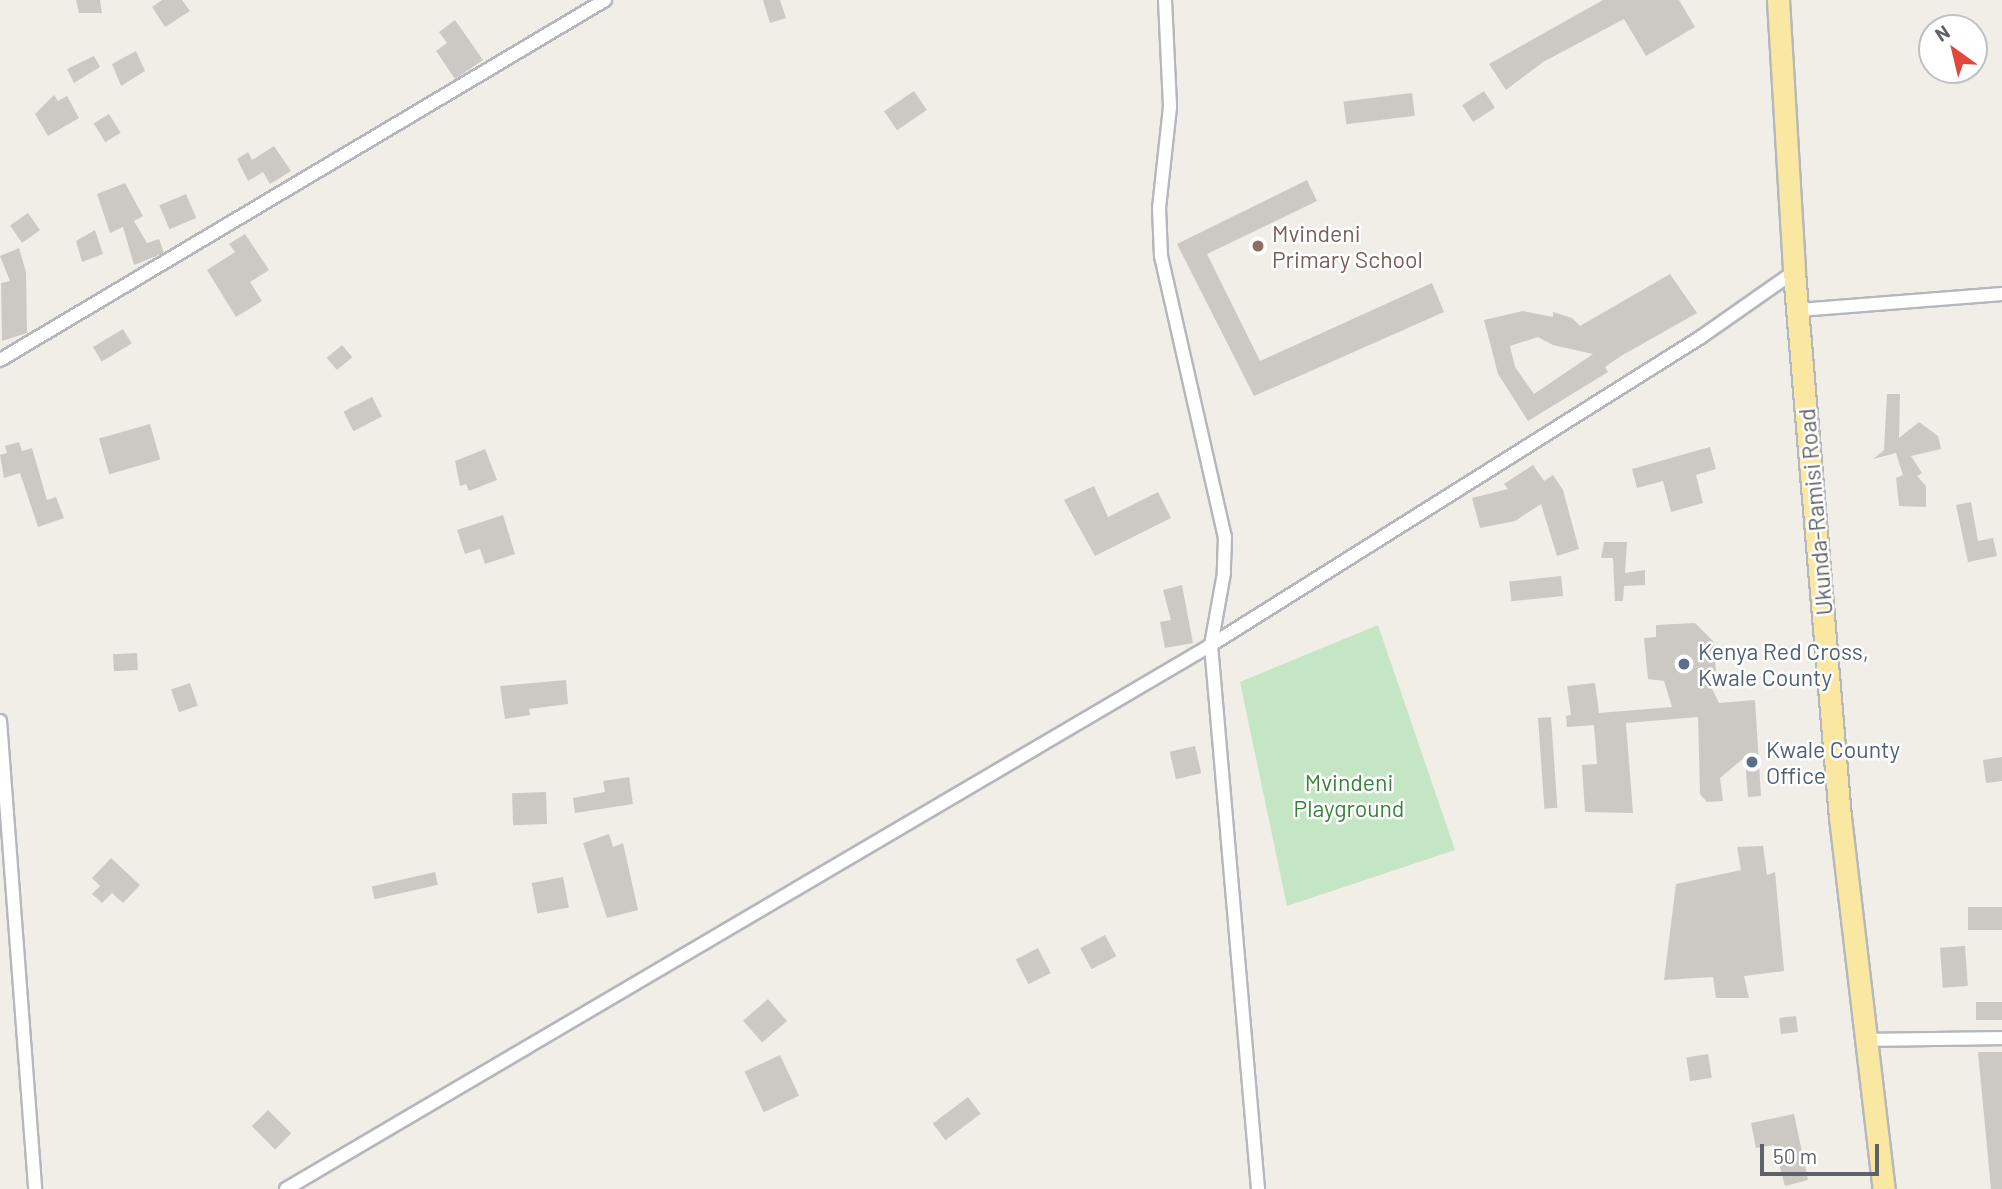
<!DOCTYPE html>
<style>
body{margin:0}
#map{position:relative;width:2002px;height:1189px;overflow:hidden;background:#f0eee7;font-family:Barlow,sans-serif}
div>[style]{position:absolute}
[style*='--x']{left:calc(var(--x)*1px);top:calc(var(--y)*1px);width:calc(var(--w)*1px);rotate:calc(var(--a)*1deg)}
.green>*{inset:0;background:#c5e6c5}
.building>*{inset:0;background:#ccc9c4;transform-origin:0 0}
.roads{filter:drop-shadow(2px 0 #b4b7bb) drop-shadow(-2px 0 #b4b7bb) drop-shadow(0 2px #b4b7bb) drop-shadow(0 -2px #b4b7bb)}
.minor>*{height:12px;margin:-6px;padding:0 6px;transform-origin:6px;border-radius:6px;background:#fff}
.trunk>*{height:21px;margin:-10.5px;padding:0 10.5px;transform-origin:10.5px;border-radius:10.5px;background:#fae7a2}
.dots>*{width:19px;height:19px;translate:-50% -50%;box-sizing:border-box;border:4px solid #fff;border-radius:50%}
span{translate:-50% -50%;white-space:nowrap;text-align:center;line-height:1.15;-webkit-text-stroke:5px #fff;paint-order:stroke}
.education-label{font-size:23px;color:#785e54}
.left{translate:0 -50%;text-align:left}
.street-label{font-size:23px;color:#5e6266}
.service-label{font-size:23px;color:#4e5e75}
.park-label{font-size:23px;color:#38833c}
.north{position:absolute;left:1918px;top:14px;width:70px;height:70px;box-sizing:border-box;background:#fff;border:2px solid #bfc0c2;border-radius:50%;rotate:326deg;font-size:19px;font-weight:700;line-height:28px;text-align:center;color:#5e6266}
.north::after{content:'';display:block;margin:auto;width:24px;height:32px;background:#e3463a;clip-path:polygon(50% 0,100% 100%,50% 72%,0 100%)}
.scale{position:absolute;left:1760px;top:1144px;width:119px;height:32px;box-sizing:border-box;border:4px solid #5e6266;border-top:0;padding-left:9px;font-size:21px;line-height:24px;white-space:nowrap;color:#5e6266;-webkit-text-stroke:5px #fff;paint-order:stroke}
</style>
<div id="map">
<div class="green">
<div style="clip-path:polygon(1378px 625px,1455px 850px,1287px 906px,1240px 682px)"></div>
</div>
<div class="building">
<div style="clip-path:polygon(76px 0,100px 0,102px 13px,79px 13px)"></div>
<div style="clip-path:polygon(162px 0,182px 0,190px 11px,165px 27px,152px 7px)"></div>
<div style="clip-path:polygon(763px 0,780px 0,786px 18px,770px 23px)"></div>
<div style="clip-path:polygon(1603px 0,1679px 0,1695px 27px,1646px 56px,1624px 19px,1543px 62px,1506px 90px,1489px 64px)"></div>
<div style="clip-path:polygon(455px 20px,483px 60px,455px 79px,436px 51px,447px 43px,439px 32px)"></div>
<div style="clip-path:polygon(136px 51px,145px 71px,121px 86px,112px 64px)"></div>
<div style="clip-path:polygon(94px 56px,100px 67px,74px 83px,67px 69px)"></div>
<div style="left:914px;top:91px;width:23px;height:36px;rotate:56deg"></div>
<div style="left:1484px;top:91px;width:20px;height:26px;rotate:57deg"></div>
<div style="left:1412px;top:93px;width:23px;height:69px;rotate:83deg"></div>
<div style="clip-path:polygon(54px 95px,58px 101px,67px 96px,79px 118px,48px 136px,35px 114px)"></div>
<div style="left:109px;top:114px;width:22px;height:18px;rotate:58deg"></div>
<div style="clip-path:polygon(274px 146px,291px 171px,270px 184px,263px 172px,248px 181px,237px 159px,248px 152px,252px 160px)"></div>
<div style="clip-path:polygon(1307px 180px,1317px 201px,1207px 254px,1260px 361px,1432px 283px,1444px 312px,1254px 396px,1177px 244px)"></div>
<div style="clip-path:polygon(125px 183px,143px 216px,134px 221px,147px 243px,159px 239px,164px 253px,134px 265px,123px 227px,110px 233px,97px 194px)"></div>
<div style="left:186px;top:194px;width:26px;height:29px;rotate:67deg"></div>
<div style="left:28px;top:213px;width:21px;height:22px;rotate:55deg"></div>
<div style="clip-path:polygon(95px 230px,103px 254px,82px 262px,76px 241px)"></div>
<div style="clip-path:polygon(245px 234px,269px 270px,250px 282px,262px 301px,236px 317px,207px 270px,235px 252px,229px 244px)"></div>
<div style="clip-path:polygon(19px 248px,26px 272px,27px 333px,2px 341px,1px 283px,10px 281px,0 256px)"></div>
<div style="clip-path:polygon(evenodd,1670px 274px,1697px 313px,1621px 356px,1605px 367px,1608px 372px,1528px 421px,1498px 374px,1484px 320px,1523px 311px,1553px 317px,1553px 312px,1572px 318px,1580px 326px,1670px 274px,1538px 337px,1553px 345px,1593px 354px,1534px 394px,1515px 367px,1510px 346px,1538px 337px)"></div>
<div style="left:123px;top:329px;width:17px;height:35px;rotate:59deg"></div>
<div style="left:342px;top:345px;width:16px;height:20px;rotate:50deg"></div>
<div style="clip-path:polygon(1887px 394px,1900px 394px,1899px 438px,1919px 422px,1938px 436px,1941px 449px,1911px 456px,1922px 473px,1917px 476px,1926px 486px,1926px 507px,1899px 506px,1896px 478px,1903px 475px,1896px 453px,1873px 459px,1884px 450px)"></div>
<div style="left:372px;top:397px;width:22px;height:32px;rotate:63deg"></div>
<div style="left:150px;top:424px;width:37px;height:53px;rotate:74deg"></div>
<div style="clip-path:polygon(19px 442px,22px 451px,32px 448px,47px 500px,56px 497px,64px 518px,38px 527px,20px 473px,4px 478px,0 455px,7px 453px,5px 446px)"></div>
<div style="clip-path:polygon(1710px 447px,1716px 469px,1696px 475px,1703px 503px,1671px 512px,1663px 481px,1637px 488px,1632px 469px)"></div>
<div style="clip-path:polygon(485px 449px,497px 480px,469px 491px,466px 484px,460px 486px,455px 461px)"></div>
<div style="clip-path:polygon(1533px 465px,1544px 481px,1553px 475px,1563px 490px,1579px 549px,1557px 556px,1541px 504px,1515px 521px,1480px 528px,1472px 498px,1508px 489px,1504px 484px)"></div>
<div style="clip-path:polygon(1094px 486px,1108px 517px,1158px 492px,1171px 518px,1095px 556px,1064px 500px)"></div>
<div style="clip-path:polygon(1971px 502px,1978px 541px,1993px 538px,1997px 556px,1968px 562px,1956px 505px)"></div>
<div style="clip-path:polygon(503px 515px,515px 554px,485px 564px,480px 549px,465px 554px,457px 530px)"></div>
<div style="clip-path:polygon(1604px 542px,1627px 542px,1625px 573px,1645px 570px,1645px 585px,1624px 586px,1623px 601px,1615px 601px,1613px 558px,1601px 558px)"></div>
<div style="left:1561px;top:576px;width:20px;height:52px;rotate:84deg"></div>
<div style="clip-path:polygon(1182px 585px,1193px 643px,1165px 648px,1160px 622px,1171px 620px,1163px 590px)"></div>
<div style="clip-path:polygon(1695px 623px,1713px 641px,1716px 671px,1703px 670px,1719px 703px,1755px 700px,1761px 796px,1748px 797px,1745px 757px,1720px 778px,1723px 801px,1707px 802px,1700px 794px,1698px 717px,1626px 723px,1633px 813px,1585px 812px,1582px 765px,1597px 764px,1594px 725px,1567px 727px,1566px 716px,1571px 715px,1567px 686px,1595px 683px,1599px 713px,1672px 707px,1664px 681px,1648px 679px,1644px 638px,1656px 637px,1656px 625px)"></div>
<div style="left:137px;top:653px;width:17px;height:24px;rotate:87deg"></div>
<div style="clip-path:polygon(566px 680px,568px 704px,529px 709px,530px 715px,505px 719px,500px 686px)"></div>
<div style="left:190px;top:683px;width:24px;height:20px;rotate:71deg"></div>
<div style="left:1551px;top:717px;width:91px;height:13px;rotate:86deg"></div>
<div style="left:1195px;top:746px;width:28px;height:26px;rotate:77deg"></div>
<div style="clip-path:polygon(2002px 757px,2002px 781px,1986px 783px,1983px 760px)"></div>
<div style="clip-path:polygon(629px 777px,633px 804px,575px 813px,573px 798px,605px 792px,603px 781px)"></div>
<div style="left:546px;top:792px;width:32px;height:34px;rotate:88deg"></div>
<div style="clip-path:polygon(609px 834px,613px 847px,623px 843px,638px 910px,607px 918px,583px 843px)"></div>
<div style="clip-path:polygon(1763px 846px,1767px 875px,1775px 872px,1784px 971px,1744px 976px,1749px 998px,1716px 998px,1713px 977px,1664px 980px,1676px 884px,1741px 870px,1737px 847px)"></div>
<div style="clip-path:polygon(111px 858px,140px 885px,123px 903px,112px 893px,102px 903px,92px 894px,100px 886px,92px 878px)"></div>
<div style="left:435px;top:872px;width:13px;height:65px;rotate:77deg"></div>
<div style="left:563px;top:877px;width:31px;height:32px;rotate:79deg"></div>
<div style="left:2002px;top:907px;width:23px;height:34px;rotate:90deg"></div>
<div style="left:1105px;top:935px;width:24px;height:28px;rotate:62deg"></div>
<div style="left:1965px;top:946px;width:40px;height:25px;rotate:86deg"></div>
<div style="left:1038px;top:948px;width:28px;height:25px;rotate:63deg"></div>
<div style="left:768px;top:999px;width:29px;height:33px;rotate:49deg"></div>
<div style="left:2002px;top:1002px;width:18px;height:26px;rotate:90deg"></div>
<div style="left:1796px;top:1016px;width:16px;height:17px;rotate:83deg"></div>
<div style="clip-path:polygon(1978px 1052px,2002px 1052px,2002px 1189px,1991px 1189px)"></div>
<div style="left:1708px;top:1054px;width:24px;height:22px;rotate:81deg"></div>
<div style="left:780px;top:1055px;width:45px;height:39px;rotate:65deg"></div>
<div style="left:968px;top:1097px;width:21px;height:44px;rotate:53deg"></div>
<div style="left:268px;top:1110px;width:33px;height:23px;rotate:45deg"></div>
<div style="clip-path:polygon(1794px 1114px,1808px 1180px,1785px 1186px,1774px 1145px,1756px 1148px,1751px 1123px)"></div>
</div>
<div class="roads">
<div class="minor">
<div style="--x:1165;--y:0;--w:107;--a:87.3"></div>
<div style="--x:1170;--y:107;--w:102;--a:96.2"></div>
<div style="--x:1159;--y:208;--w:48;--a:87.6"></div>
<div style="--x:1161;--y:256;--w:288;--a:77.2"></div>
<div style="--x:1225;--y:537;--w:36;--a:92"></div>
<div style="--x:1224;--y:573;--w:73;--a:100.2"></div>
<div style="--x:1211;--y:645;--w:546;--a:85.06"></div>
<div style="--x:1799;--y:310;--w:204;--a:-4.5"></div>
<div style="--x:0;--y:360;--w:704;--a:-30.75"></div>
<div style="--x:0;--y:721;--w:469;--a:85.7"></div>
<div style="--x:1867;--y:1040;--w:135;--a:-0.8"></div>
<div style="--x:286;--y:1189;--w:1073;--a:-30.46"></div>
<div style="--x:1211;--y:645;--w:579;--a:-32.15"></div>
<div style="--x:1701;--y:337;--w:113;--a:-35"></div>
</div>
<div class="trunk">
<div style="--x:1778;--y:0;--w:272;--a:86.6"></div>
<div style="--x:1794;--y:272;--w:547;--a:85.18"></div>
<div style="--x:1840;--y:817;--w:375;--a:83.3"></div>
</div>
</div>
<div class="dots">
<div style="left:1258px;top:246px;background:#8d6e63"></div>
<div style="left:1684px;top:664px;background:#5c6f8a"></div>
<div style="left:1752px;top:762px;background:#5c6f8a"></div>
</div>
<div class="education-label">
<span class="left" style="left:1272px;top:246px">Mvindeni<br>Primary School</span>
</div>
<div class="street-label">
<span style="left:1815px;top:512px;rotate:-95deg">Ukunda-Ramisi Road</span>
</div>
<div class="service-label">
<span class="left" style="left:1698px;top:664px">Kenya Red Cross,<br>Kwale County</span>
<span class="left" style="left:1766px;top:762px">Kwale County<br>Office</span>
</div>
<div class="park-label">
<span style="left:1349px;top:795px">Mvindeni<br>Playground</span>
</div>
<div class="north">N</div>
<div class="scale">50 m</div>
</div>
